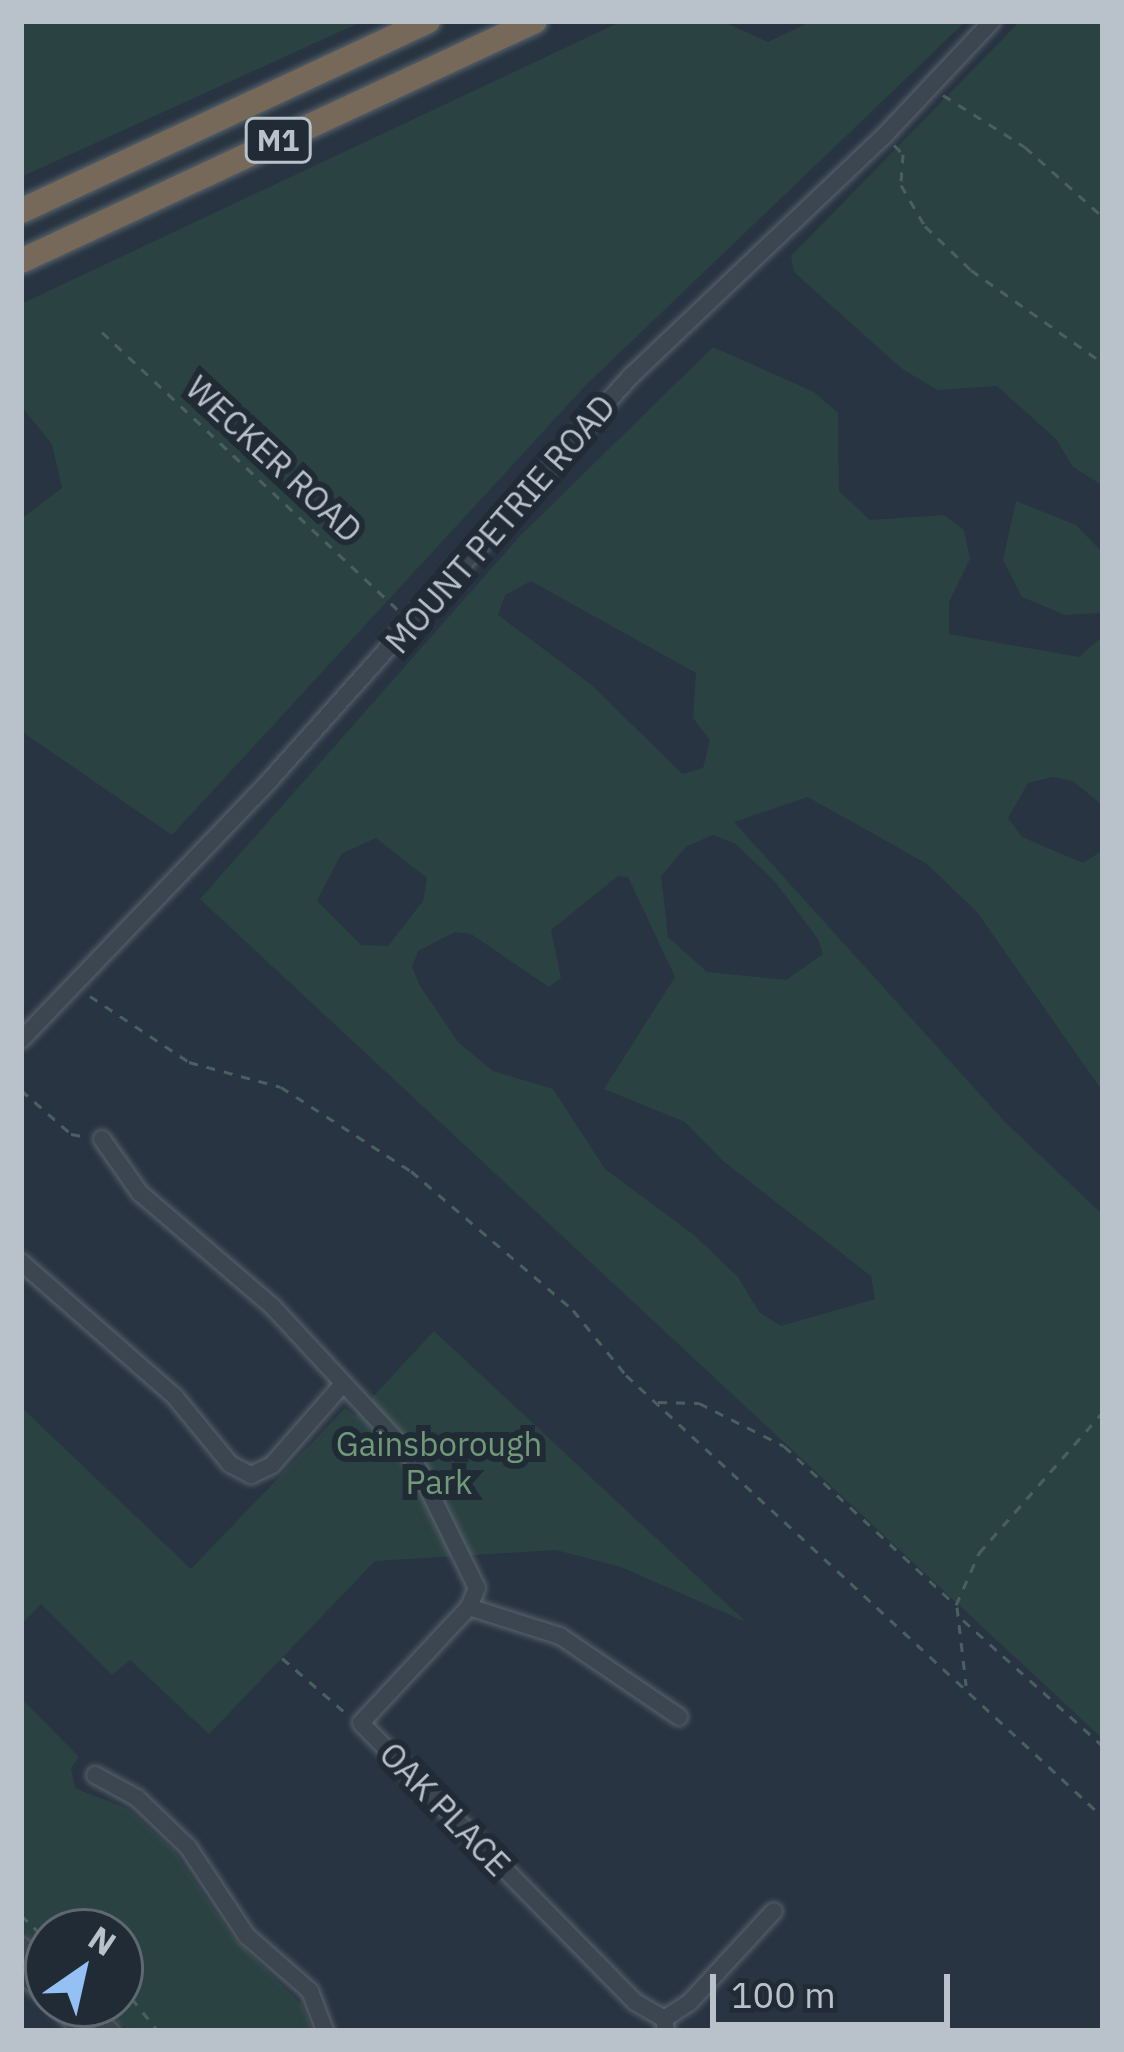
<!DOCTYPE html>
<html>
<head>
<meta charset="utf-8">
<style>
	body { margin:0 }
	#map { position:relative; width:1124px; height:2052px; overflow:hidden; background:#283441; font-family:"IBM Plex Sans",sans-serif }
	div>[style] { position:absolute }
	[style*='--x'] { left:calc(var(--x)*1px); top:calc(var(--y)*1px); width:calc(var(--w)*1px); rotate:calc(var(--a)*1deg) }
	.green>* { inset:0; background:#2b4243 }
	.path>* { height:3px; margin-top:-1.5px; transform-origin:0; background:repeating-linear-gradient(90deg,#4a5f60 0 9px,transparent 0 18px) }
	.roads { filter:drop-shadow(0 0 3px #5a646e) drop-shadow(0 0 3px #5a646e) }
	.minor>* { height:16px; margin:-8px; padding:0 8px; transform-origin:8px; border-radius:8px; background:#3c4650 }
	.highway>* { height:24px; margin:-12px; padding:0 12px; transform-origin:12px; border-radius:12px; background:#766959 }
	span { translate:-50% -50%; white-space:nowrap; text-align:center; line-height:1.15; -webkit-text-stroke:12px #212b36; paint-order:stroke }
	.shield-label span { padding:3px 9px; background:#212b36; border:3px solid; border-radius:9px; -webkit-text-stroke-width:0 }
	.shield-label { font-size:30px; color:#b9c1cb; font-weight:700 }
	.street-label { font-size:33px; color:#b9c1cb }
	.park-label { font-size:33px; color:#719a78 }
	.frame { position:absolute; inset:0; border:24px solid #b9c1cb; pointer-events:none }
	.north { position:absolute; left:24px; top:1908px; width:120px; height:120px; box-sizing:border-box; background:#212b36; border:3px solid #5e6772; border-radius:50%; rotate:34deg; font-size:33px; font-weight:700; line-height:48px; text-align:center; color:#b9c1cb }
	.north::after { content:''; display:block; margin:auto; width:42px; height:54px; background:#95c0f3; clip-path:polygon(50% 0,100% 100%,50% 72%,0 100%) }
	.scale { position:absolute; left:710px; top:1974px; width:240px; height:54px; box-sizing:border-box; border:6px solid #b9c1cb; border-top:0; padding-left:15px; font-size:36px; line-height:42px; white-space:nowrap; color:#b9c1cb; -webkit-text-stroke:9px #212b36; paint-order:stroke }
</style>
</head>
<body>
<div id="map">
	<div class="green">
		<div style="clip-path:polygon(21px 21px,363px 21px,21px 177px)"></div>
		<div style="clip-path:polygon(622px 21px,722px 21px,768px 42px,812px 21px,966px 21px,587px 384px,172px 835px,21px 731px,21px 519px,62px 488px,52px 444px,21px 406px,21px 304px)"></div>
		<div style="clip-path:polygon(1020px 21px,1103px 21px,1103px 486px,1072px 466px,1057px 440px,997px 386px,938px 390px,902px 369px,794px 272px,791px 256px)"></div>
		<div style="clip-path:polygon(evenodd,713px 347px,814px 392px,838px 413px,839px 491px,870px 520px,944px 515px,964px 530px,970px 559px,949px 602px,949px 634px,1079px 657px,1103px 636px,1103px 806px,1073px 781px,1053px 777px,1028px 783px,1008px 818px,1022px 837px,1083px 863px,1103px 850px,1103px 1092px,977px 912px,927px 864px,808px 797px,734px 822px,1005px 1122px,1103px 1215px,1103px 1739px,200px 899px,520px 536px,713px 347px,531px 581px,696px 673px,693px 718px,710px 740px,703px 768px,682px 774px,593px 686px,498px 615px,505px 595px,531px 581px,713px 347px,713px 835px,736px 844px,776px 883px,818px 939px,823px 954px,786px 980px,707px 972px,668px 937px,661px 876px,687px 846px,713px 835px,713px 347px,376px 838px,427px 878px,423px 901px,388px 946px,361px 945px,317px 901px,341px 854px,376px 838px,713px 347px,618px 876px,628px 877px,675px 977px,604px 1089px,685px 1122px,723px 1161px,871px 1276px,875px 1299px,781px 1326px,759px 1312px,738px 1277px,694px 1235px,605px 1169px,553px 1089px,493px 1071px,458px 1042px,420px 986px,412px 967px,418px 951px,455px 932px,471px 934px,549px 987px,561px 978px,551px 930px,618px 876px)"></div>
		<div style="clip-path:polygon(1016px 501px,1076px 525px,1103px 553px,1103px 613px,1065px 615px,1022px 597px,1003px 560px)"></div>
		<div style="clip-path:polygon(434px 1331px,746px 1622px,621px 1567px,556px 1550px,375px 1561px,209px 1734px,130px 1660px,112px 1675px,41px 1604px,21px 1625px,21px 1407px,191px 1569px,345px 1408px,355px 1416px)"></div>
		<div style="clip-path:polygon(21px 1698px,79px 1757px,71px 1768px,75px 1788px,128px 1809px,174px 1851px,230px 1934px,302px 2005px,312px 2031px,129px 2031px,98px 2004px,120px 2004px,120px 1932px,48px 1932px,48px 1955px,21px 1928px)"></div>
	</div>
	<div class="path">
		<div style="--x:943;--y:95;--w:97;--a:32.4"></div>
		<div style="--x:1025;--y:147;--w:105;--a:41.9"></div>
		<div style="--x:894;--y:145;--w:13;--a:45"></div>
		<div style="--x:903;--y:154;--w:31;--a:94"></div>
		<div style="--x:901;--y:185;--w:48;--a:59.7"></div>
		<div style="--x:925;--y:226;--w:64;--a:43.7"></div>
		<div style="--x:971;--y:270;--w:161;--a:35.2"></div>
		<div style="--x:102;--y:332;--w:406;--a:43.2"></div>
		<div style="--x:90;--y:996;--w:119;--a:33.7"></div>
		<div style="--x:189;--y:1062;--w:95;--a:15.2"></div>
		<div style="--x:281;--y:1087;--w:155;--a:32.9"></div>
		<div style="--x:411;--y:1171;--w:213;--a:40.6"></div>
		<div style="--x:573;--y:1310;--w:84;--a:50.8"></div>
		<div style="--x:626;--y:1375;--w:650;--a:42.82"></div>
		<div style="--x:21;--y:1090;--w:67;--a:41.3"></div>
		<div style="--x:71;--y:1134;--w:17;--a:10"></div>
		<div style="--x:658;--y:1402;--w:41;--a:1.4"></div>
		<div style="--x:699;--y:1403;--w:95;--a:26.8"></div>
		<div style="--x:784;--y:1446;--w:234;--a:42.8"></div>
		<div style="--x:956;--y:1605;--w:57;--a:-66.1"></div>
		<div style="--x:979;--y:1553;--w:188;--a:-48.7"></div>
		<div style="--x:957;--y:1607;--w:79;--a:83.4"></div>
		<div style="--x:963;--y:1620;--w:188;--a:42"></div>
		<div style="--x:282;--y:1658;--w:87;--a:40.8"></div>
		<div style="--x:21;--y:1915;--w:37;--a:44"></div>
		<div style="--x:120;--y:1984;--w:60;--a:51"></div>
	</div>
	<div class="roads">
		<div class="minor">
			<div style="--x:21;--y:1040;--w:361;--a:-46.2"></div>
			<div style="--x:271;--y:779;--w:540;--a:-48.23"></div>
			<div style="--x:631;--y:376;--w:350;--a:-43.5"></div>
			<div style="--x:885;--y:135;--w:156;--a:-46.8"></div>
			<div style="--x:102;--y:1139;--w:66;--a:54.9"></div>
			<div style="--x:140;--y:1193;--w:174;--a:40.6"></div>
			<div style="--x:272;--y:1306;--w:207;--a:47.2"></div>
			<div style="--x:413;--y:1458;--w:145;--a:63.8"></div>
			<div style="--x:477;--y:1588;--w:21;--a:113"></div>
			<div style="--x:469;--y:1607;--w:158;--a:133"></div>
			<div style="--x:361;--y:1723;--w:391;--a:45.5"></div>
			<div style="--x:635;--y:2002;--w:34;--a:30"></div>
			<div style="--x:664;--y:2019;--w:12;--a:81"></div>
			<div style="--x:21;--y:1262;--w:205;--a:41.2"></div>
			<div style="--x:175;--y:1397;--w:87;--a:50.6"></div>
			<div style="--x:230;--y:1464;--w:24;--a:28"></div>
			<div style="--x:251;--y:1475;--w:23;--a:-25"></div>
			<div style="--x:272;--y:1465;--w:108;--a:-48.8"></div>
			<div style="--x:469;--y:1607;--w:96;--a:17.7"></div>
			<div style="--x:560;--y:1636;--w:144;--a:34.2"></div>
			<div style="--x:95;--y:1775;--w:48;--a:28.7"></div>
			<div style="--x:137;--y:1798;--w:71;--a:43.9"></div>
			<div style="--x:188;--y:1847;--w:107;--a:56.5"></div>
			<div style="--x:247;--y:1936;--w:84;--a:41.1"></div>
			<div style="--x:310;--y:1991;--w:43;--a:69.4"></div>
			<div style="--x:21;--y:1945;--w:37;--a:44"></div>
			<div style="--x:21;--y:1973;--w:37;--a:43"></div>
			<div style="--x:54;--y:2004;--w:40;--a:43"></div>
			<div style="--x:82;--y:2004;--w:40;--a:43"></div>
			<div style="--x:664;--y:2019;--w:30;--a:-33"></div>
			<div style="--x:689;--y:2003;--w:125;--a:-47.3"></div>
		</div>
		<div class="highway">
			<div style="--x:21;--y:211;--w:449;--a:-25"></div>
			<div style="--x:21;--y:261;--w:567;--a:-25.03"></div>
		</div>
	</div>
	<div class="shield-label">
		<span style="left:278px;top:140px">M1</span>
	</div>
	<div class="street-label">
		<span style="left:274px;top:459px;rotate:43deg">WECKER ROAD</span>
		<span style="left:500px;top:524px;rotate:-49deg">MOUNT PETRIE ROAD</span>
		<span style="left:445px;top:1809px;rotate:46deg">OAK PLACE</span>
	</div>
	<div class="park-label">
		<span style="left:439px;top:1463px">Gainsborough<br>Park</span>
	</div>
	<div class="frame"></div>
	<div class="north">N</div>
	<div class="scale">100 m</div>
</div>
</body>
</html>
